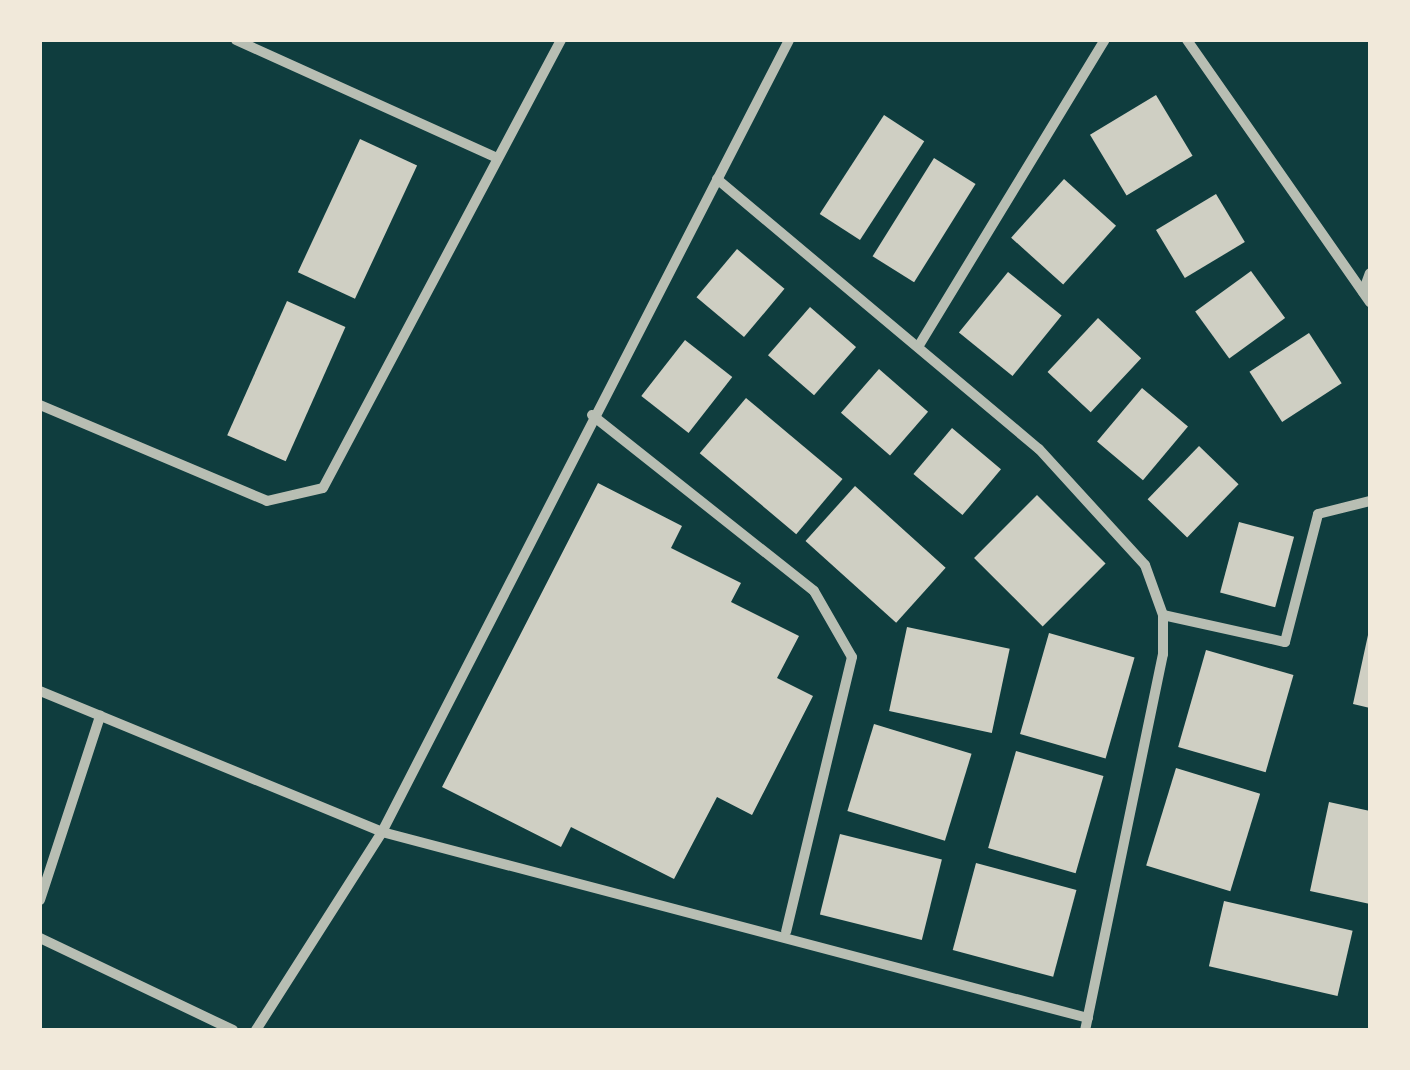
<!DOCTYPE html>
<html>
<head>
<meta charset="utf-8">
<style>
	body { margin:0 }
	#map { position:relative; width:1410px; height:1070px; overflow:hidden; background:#0f3d3e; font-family:"Source Sans 3",sans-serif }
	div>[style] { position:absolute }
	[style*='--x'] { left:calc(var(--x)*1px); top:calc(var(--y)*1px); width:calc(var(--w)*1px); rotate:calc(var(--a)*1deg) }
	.building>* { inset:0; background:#cfcfc3; transform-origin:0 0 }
	.minor>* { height:10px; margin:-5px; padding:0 5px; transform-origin:5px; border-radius:5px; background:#b8beb3 }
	span { translate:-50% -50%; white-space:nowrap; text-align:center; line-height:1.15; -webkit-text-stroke:9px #f1e9da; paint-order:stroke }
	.frame { position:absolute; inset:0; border:42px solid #f1e9da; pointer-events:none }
</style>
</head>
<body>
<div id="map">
	<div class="building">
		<div style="left:1156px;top:95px;width:71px;height:77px;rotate:59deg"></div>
		<div style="left:884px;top:115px;width:48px;height:118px;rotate:33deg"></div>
		<div style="left:360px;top:139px;width:63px;height:147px;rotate:25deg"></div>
		<div style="left:934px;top:158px;width:49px;height:116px;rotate:32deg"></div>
		<div style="left:1064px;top:179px;width:70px;height:79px;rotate:42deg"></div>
		<div style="left:1216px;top:194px;width:56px;height:70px;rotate:59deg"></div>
		<div style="left:737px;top:249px;width:62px;height:63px;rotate:40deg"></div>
		<div style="left:1251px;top:271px;width:58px;height:69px;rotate:54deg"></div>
		<div style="left:1008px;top:272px;width:69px;height:78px;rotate:39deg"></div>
		<div style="left:287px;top:301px;width:64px;height:147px;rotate:24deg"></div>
		<div style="left:810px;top:307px;width:61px;height:64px;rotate:41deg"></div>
		<div style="left:1098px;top:318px;width:59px;height:74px;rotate:43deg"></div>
		<div style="left:1309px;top:333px;width:60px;height:71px;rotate:57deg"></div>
		<div style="left:685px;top:340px;width:60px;height:71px;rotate:38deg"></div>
		<div style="left:879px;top:369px;width:65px;height:58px;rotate:41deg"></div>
		<div style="left:1142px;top:388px;width:60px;height:70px;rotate:40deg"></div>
		<div style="left:746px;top:398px;width:126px;height:72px;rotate:40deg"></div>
		<div style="left:952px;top:428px;width:64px;height:60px;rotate:40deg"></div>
		<div style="left:1199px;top:446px;width:55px;height:74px;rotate:44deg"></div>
		<div style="clip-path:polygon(598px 483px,682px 526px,671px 548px,741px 583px,731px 602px,799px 636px,777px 678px,813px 696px,752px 815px,717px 797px,674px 879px,571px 827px,561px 847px,442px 787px)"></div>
		<div style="left:855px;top:486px;width:122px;height:74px;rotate:42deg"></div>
		<div style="left:1037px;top:495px;width:97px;height:89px;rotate:45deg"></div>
		<div style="left:1239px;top:522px;width:57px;height:73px;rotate:15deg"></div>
		<div style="left:907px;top:627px;width:105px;height:86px;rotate:12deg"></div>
		<div style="left:1049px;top:633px;width:89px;height:105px;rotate:16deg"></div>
		<div style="clip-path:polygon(1368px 635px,1370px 635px,1370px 708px,1353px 704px)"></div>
		<div style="left:1206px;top:650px;width:91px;height:101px;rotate:16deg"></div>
		<div style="left:874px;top:724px;width:102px;height:91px;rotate:17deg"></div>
		<div style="left:1016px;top:751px;width:91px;height:101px;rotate:16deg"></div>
		<div style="left:1176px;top:768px;width:88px;height:102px;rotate:17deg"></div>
		<div style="clip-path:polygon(1329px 802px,1370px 811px,1370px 904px,1310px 891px)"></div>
		<div style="left:840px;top:834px;width:105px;height:83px;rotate:14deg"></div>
		<div style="left:976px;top:863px;width:104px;height:90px;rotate:15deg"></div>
		<div style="left:1224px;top:901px;width:132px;height:67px;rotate:13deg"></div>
	</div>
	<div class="minor">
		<div style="--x:236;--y:40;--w:286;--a:24.3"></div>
		<div style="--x:1187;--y:40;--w:320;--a:55.1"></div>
		<div style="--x:717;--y:179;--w:420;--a:40"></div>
		<div style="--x:1039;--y:449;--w:157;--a:47.6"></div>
		<div style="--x:1145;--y:565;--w:53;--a:70.2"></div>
		<div style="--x:1163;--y:615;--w:39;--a:90"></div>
		<div style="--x:1163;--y:654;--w:384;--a:101.7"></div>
		<div style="--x:1363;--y:292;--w:20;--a:-70"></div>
		<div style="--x:918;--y:347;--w:359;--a:-58.7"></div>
		<div style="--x:40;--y:405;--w:246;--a:22.9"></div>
		<div style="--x:267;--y:501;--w:57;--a:-13.1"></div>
		<div style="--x:323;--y:488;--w:507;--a:-62.02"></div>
		<div style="--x:592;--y:415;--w:283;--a:38.4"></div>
		<div style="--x:814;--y:591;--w:76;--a:60.1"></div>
		<div style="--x:852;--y:657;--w:282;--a:103.5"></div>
		<div style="--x:1163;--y:615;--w:125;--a:12.5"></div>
		<div style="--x:1285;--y:642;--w:132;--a:-75.5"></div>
		<div style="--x:1318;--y:514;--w:54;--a:-14"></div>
		<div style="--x:40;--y:691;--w:370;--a:22.4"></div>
		<div style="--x:382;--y:832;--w:730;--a:14.76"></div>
		<div style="--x:40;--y:900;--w:194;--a:-71.9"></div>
		<div style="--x:40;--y:938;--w:214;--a:25.5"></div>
		<div style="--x:256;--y:1030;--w:235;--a:-57.5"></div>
		<div style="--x:382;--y:832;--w:890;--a:-62.8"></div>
	</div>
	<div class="frame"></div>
</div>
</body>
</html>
